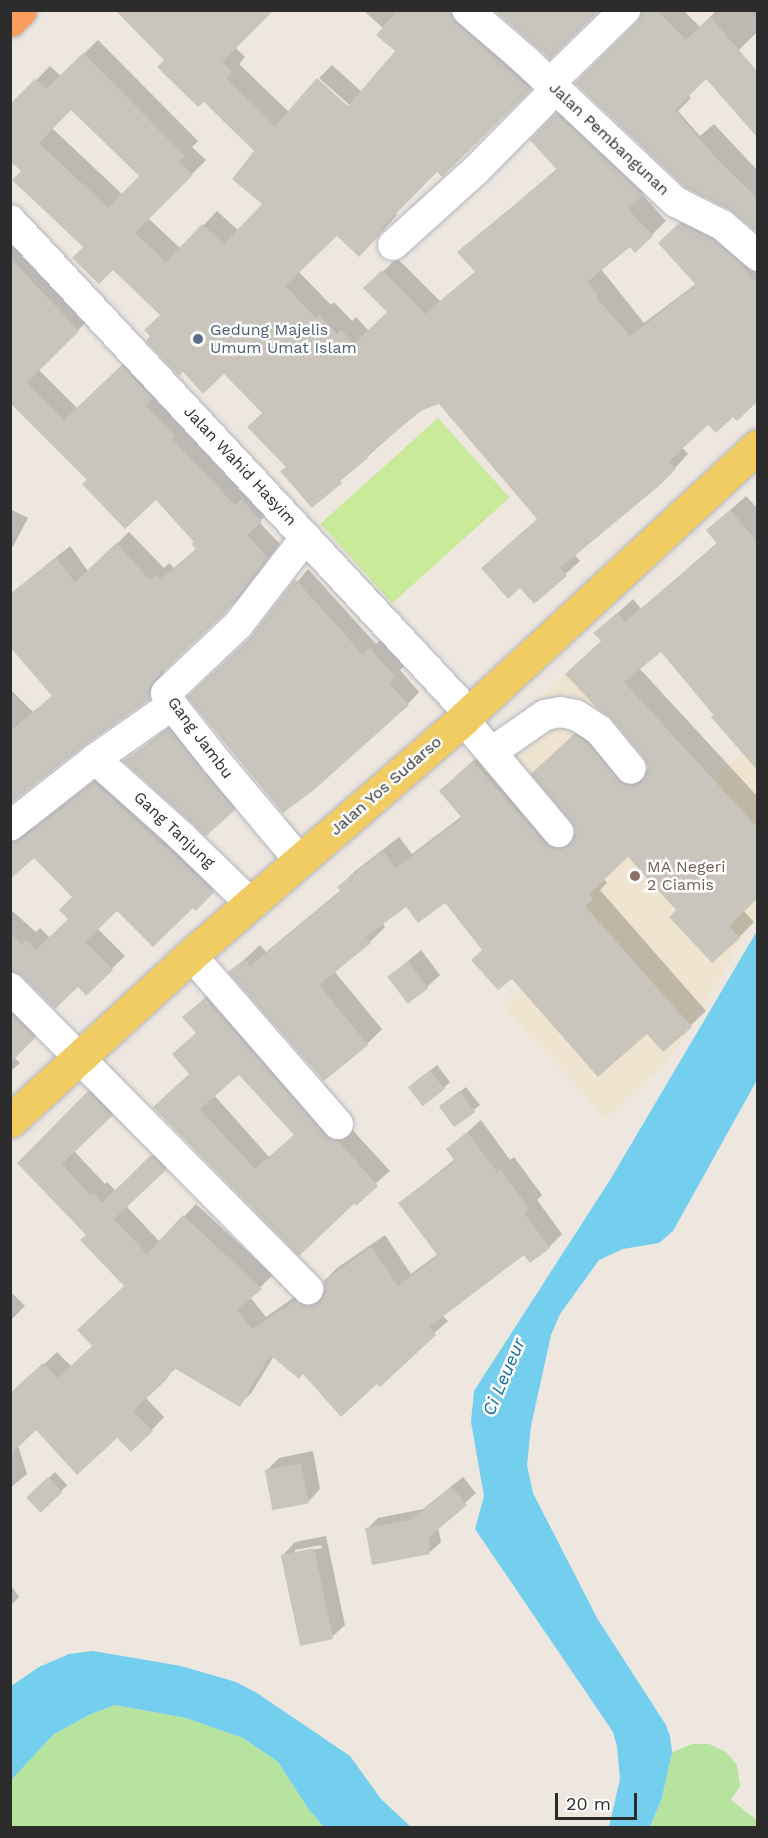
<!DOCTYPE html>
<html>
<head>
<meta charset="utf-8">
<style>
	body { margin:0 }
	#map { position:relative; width:768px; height:1838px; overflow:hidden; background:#eee7df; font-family:"Work Sans",sans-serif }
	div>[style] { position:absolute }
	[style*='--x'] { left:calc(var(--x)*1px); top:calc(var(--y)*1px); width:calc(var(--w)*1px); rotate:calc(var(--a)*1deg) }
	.education>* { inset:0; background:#efe4cf }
	.green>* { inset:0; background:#b6e39d }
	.pitch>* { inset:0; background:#c9ea99; transform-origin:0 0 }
	.water>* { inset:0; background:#74cfee }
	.shadow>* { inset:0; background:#0003; transform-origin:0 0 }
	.building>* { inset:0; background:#c9c5bd; transform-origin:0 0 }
	.roads { filter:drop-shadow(0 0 2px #b2b6c0) drop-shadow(0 0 2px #b2b6c0) }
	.minor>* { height:30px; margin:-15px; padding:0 15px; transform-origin:15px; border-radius:15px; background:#fff }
	.major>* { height:33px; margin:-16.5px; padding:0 16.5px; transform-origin:16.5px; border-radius:16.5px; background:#f0cc62 }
	.highway>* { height:33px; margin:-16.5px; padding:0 16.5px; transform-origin:16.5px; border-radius:16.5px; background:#fc9e5b }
	.dots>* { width:16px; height:16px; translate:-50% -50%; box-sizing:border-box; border:3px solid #fff; border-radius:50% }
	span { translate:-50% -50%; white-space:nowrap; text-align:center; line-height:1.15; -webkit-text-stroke:5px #fff; paint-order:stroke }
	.street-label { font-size:16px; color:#2c2c2c }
	.service-label { font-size:16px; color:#4e5e75 }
	.left { translate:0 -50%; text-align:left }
	.education-label { font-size:16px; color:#785e54 }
	.water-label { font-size:18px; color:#0f6f9e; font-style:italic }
	.frame { position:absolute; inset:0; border:12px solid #2c2c2c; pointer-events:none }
	.scale { position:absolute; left:555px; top:1793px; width:82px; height:27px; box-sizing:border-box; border:3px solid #2c2c2c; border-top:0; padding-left:8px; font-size:18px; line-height:21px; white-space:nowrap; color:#2c2c2c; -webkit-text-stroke:4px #fff; paint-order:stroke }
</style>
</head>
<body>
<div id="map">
	<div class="education">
		<div style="clip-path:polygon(593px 649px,713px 779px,757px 741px,757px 917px,745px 933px,692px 1027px,666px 1063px,606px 1119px,502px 1005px,569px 945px,559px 929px,439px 791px)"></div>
	</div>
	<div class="green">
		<div style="clip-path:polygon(115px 1705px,186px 1718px,243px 1738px,278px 1762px,309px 1810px,324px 1827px,11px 1827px,10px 1780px,54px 1734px,91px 1714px)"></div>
		<div style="clip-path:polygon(693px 1744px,709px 1744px,726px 1752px,737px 1765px,740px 1786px,731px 1800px,757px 1820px,757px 1827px,650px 1828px,662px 1798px,672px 1752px)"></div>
	</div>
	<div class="pitch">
		<div style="left:438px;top:418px;width:107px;height:158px;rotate:48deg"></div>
	</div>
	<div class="water">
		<div style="clip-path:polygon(757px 931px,757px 1080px,673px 1231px,659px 1243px,623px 1249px,599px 1260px,560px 1314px,551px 1335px,531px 1426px,527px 1465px,533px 1493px,597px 1618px,666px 1725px,670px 1736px,672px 1752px,662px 1798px,650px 1827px,609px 1827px,620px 1779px,617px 1747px,613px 1732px,475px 1529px,484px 1496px,471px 1422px,474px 1391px,610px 1180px)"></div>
		<div style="clip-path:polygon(93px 1651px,181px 1666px,236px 1682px,257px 1693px,350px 1756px,381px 1799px,411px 1827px,324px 1827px,309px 1810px,278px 1762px,243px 1738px,186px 1718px,115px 1705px,91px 1714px,54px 1734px,11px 1780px,11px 1686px,39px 1667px,69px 1654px)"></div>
	</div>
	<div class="shadow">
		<div style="clip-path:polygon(evenodd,363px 10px,471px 10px,544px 75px,442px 174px,437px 170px,395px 213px,397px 215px,373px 241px,337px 233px,298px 271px,331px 305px,334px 302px,352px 321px,356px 317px,369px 331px,389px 312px,366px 288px,397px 258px,440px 301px,476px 271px,459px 252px,558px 168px,532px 140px,571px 100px,656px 180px,642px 194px,666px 221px,635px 251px,630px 245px,601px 269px,644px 323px,697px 283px,674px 229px,695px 210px,758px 250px,758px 399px,733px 415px,708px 423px,682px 447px,688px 454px,674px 469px,574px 554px,580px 561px,534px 602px,539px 518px,439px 402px,421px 409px,312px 506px,287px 466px,264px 413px,224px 372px,113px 268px,85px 247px,23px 171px,10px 107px,50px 66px,61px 76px,98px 40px,198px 141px,192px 147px,206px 160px,148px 218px,181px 249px,217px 211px,239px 231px,264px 204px,256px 151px,204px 100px,159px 67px,235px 47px,245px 57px,239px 64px,289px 112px,352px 112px,354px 109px,319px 78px,332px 65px,362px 92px,397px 51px,384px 29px,363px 10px,71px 108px,141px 176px,123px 195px,52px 128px,71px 108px)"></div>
		<div style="clip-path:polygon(643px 10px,683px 10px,700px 27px,717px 10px,758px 10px,758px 31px,709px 80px,706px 77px,688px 95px,691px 98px,678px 111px,700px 136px,714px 124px,758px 171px,758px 231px,731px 208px,687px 186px,639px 22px)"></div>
		<div style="clip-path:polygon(19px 241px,91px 317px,39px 370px,77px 408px,135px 353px,273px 508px,259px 522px,280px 544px,238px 599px,166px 667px,162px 675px,162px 685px,149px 698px,84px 744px,19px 795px,10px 786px,10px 689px,33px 712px,53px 695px,10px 594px,70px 546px,88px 571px,129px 532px,164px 568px,169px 563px,174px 568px,197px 548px,196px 542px,156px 498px,89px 480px,10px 401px,10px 250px)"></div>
		<div style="clip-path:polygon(746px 496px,758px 509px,758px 769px,660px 650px,639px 668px,758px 797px,758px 896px,743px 910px,754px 922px,739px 937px,678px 910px,628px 855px,603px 878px,607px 883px,600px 890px,706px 1011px,690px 1026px,647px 1032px,512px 976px,484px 949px,446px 901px,406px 905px,382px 923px,385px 927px,370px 942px,334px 971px,382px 1029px,367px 1044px,231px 972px,260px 945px,266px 952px,341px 890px,339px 887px,354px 872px,399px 837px,412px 854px,462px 816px,456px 776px,489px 747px,568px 834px,576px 834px,576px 828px,549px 759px,590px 720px,640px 770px,648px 771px,650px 767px,602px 641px,596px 633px,633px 599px,641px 609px,718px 542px,708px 530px)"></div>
		<div style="clip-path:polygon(10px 509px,28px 518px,10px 552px)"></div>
		<div style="clip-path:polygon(308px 569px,376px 644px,383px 638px,406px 665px,400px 670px,419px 692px,408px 704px,253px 636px)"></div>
		<div style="clip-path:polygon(180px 719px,245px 798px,234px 809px,125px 761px)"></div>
		<div style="clip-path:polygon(109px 769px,226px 878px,196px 909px,193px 906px,117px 909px,97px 928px,125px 956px,86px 994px,78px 985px,10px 971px,10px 909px,36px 932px,40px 928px,50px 938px,70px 919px,74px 897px,34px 856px,10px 877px,10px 821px,26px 830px,36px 826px)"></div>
		<div style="clip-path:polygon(421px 950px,440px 975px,427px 987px,389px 977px)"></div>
		<div style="clip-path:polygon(evenodd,220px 985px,390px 1171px,328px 1224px,155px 1107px,191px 1073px,198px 1032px,198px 1004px,220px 985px,239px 1072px,295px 1134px,269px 1157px,214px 1095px,239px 1072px)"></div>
		<div style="clip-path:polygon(10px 986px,48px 1024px,14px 1057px,20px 1063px,10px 1072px)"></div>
		<div style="clip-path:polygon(437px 1065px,450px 1082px,444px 1088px,416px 1081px)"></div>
		<div style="clip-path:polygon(102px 1079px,124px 1102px,74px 1151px,105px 1184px,107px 1182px,116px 1191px,165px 1143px,178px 1156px,126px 1206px,160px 1242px,196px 1204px,273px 1275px,250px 1297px,266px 1317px,296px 1296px,326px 1291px,324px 1281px,337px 1268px,385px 1235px,411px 1274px,438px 1254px,400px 1203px,455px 1159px,448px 1149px,481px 1120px,510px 1160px,514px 1157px,542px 1195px,537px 1200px,562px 1234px,549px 1247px,524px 1253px,442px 1315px,448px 1321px,377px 1382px,304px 1372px,274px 1356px,252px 1392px,239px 1405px,176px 1368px,145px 1397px,164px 1417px,152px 1430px,117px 1436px,36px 1428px,18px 1446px,27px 1474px,10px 1488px,10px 1397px,57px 1352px,72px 1367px,94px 1346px,125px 1286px,87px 1235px,19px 1163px)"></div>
		<div style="clip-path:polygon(466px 1087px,480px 1105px,454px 1126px,446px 1102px)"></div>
		<div style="clip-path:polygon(10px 1291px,25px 1306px,10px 1321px)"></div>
		<div style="clip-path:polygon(313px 1451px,320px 1489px,308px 1502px,267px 1470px,279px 1458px)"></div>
		<div style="left:55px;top:1472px;width:18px;height:37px;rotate:47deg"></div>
		<div style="clip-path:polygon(463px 1477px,476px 1493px,438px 1527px,441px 1542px,430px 1552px,367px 1529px,378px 1518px,423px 1509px)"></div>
		<div style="clip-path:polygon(evenodd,326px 1536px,345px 1625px,332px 1637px,283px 1555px,295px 1542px,326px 1536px,321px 1545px,322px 1548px,295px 1553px,295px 1550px,321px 1545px)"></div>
		<div style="clip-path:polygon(10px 1584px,19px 1597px,10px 1606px)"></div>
	</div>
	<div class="building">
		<div style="clip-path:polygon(evenodd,115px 10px,274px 10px,222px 62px,233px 72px,226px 78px,275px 126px,317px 78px,348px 106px,395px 51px,376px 35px,398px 10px,450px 10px,456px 23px,531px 90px,442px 177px,437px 172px,382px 228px,384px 230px,359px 257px,337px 236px,285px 286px,316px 318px,319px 315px,337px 334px,341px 330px,354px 344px,387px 312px,363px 288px,382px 270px,425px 314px,475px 272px,457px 252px,557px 170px,530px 140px,556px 113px,643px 195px,628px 209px,653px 236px,635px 253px,630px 247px,587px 282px,598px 295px,596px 297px,630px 336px,696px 285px,658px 243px,679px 223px,712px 239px,739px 262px,758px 285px,758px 401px,737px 421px,733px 417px,716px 433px,708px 425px,669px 461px,676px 469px,660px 485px,560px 568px,567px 576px,534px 604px,520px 588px,508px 599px,481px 568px,537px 519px,439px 404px,422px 410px,366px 456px,368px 458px,340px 481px,342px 483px,312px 508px,280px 471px,286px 467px,247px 427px,262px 413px,224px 374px,203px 394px,183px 372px,179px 376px,146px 341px,150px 336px,144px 330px,160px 315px,113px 270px,99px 284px,72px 258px,83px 247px,12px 180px,21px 171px,10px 161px,10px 104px,35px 79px,46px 89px,83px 53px,185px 156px,179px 162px,193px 175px,135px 233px,166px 262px,202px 224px,224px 244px,262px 204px,232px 179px,254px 151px,204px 102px,198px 107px,157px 67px,164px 60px,115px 10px,71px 110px,139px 176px,108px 208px,39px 143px,71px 110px)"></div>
		<div style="clip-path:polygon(494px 10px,600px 10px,550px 59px)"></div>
		<div style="clip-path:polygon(642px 10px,657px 10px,686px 40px,710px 17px,758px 72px,758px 138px,706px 79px,675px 110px,716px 158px,758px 199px,758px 233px,730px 210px,686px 188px,575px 83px,637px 22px)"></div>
		<div style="clip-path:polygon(10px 258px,79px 331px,27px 383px,64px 420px,122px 365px,153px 399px,146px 406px,175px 436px,172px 439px,235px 505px,242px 499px,262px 522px,247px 535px,268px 558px,225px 613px,154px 680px,149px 689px,150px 699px,85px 745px,11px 803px,10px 731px,52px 696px,10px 647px,10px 594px,56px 558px,75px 582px,116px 543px,150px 580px,156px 575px,160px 580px,196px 549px,191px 544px,194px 542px,156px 500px,125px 529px,82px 484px,87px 480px,10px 403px)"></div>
		<div style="clip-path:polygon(730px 510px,758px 542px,758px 771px,711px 717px,714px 715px,661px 652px,624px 682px,758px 828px,758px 898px,729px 926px,740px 938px,712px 963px,669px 917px,676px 910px,628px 857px,589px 894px,593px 899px,585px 906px,692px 1027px,663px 1052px,647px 1034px,598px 1077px,512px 979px,498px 990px,471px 960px,482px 950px,445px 903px,418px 923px,406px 907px,366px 937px,371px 943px,319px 985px,368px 1045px,324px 1081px,228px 972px,245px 959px,250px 966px,341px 891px,337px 887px,383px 851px,396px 868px,462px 818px,439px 791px,473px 761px,545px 843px,553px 848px,562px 849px,569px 845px,574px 837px,575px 828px,531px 774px,574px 734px,587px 743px,624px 785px,633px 786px,642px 782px,648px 767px,644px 758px,612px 719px,596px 707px,565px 674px,601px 641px,593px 633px,617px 613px,625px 622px,717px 544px,706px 530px)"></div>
		<div style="clip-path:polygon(295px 579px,363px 655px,370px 648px,395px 677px,389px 683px,409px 705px,315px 789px,283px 813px,187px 697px,250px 638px)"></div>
		<div style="clip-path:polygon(169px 729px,235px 810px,206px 836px,123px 761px)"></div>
		<div style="clip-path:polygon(94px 782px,214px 892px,196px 911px,193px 908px,153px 947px,117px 911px,85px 942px,113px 970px,86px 996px,78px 987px,55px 1009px,22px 976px,10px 971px,10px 933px,22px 944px,26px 940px,36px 950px,68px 919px,59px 910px,72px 897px,34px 858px,10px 879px,10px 843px,21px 840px)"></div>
		<div style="left:408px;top:961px;width:34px;height:26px;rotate:53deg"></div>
		<div style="clip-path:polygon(evenodd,205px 998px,325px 1135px,338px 1141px,378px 1186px,356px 1206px,354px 1204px,299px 1256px,153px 1107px,189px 1074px,172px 1054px,196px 1033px,182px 1017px,205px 998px,239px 1075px,294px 1135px,255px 1169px,200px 1109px,239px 1075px)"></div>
		<div style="clip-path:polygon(10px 1013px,35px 1038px,10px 1063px)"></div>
		<div style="left:430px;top:1070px;width:24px;height:28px;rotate:52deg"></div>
		<div style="clip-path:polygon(88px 1091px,112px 1116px,62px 1164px,91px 1196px,94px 1194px,102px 1203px,151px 1155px,166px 1170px,114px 1219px,147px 1254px,183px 1215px,262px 1289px,237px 1310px,252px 1329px,283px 1308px,284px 1310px,295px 1300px,304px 1306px,320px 1302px,325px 1293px,323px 1281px,371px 1247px,398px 1286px,438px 1256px,398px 1203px,455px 1161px,446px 1149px,467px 1132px,497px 1172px,500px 1169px,530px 1209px,524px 1213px,550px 1248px,530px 1263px,524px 1255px,429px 1327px,436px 1335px,380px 1387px,377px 1384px,341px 1417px,303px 1374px,299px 1379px,270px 1355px,240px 1407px,174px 1368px,166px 1380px,133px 1411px,153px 1431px,131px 1452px,117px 1438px,77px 1475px,36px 1430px,10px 1455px,10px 1393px,43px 1363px,58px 1378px,92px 1346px,77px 1330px,124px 1286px,80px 1240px,86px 1235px,17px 1163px)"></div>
		<div style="left:460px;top:1091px;width:26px;height:26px;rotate:54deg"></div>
		<div style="left:301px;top:1463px;width:41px;height:37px;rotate:79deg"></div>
		<div style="left:48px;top:1477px;width:21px;height:30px;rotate:47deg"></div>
		<div style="clip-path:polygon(451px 1487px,467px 1505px,428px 1538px,430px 1554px,372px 1565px,365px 1528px,411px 1520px)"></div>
		<div style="left:314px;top:1548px;width:93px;height:34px;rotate:78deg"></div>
	</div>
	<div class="roads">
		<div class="minor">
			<div style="--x:467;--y:10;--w:75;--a:40.7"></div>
			<div style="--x:524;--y:59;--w:209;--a:43.3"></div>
			<div style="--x:676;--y:202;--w:51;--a:26.6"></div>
			<div style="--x:722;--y:225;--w:48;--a:40.7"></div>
			<div style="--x:550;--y:83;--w:105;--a:-44.2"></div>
			<div style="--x:10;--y:220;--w:674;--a:47.05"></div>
			<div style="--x:393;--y:245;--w:110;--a:-42.1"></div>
			<div style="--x:475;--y:171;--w:115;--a:-45.4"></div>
			<div style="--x:463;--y:719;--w:148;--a:49.9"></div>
			<div style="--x:493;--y:751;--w:63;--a:-34.7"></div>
			<div style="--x:545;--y:715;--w:15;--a:-11"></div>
			<div style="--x:560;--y:712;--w:16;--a:11"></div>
			<div style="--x:576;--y:715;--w:27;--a:33"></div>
			<div style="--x:599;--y:730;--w:50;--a:50.6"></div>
			<div style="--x:95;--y:759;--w:115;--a:41.8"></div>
			<div style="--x:181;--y:836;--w:98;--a:44.2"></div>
			<div style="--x:10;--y:826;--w:108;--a:-38.2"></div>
			<div style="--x:95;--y:759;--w:94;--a:-35"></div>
			<div style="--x:300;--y:861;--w:131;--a:-130"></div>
			<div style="--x:216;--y:761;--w:71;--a:-128.2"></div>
			<div style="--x:172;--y:705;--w:13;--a:-117"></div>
			<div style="--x:166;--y:693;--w:99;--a:-43.4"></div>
			<div style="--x:238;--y:625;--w:111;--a:-52.3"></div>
			<div style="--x:191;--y:955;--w:224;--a:49"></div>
			<div style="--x:10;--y:988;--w:424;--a:45.3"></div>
		</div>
		<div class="major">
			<div style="--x:10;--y:1121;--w:246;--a:-42.5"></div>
			<div style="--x:191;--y:955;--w:360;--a:-40.9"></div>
			<div style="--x:463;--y:719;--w:402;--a:-42.8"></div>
		</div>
		<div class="highway">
			<div style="--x:10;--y:20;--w:14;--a:-45"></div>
		</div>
	</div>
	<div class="dots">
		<div style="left:198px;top:339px;background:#5c6f8a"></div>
		<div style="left:635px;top:876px;background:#8d6e63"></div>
	</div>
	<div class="street-label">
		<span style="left:609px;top:139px;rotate:43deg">Jalan Pembangunan</span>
		<span style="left:240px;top:466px;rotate:47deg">Jalan Wahid Hasyim</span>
		<span style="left:200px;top:738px;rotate:53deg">Gang Jambu</span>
		<span style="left:386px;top:786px;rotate:-41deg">Jalan Yos Sudarso</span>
		<span style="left:174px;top:830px;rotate:43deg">Gang Tanjung</span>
	</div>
	<div class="service-label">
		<span class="left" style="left:210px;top:339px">Gedung Majelis<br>Umum Umat Islam</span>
	</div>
	<div class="education-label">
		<span class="left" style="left:647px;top:876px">MA Negeri<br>2 Ciamis</span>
	</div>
	<div class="water-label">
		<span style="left:504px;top:1377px;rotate:-67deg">Ci Leueur</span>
	</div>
	<div class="frame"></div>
	<div class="scale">20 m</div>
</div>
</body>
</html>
